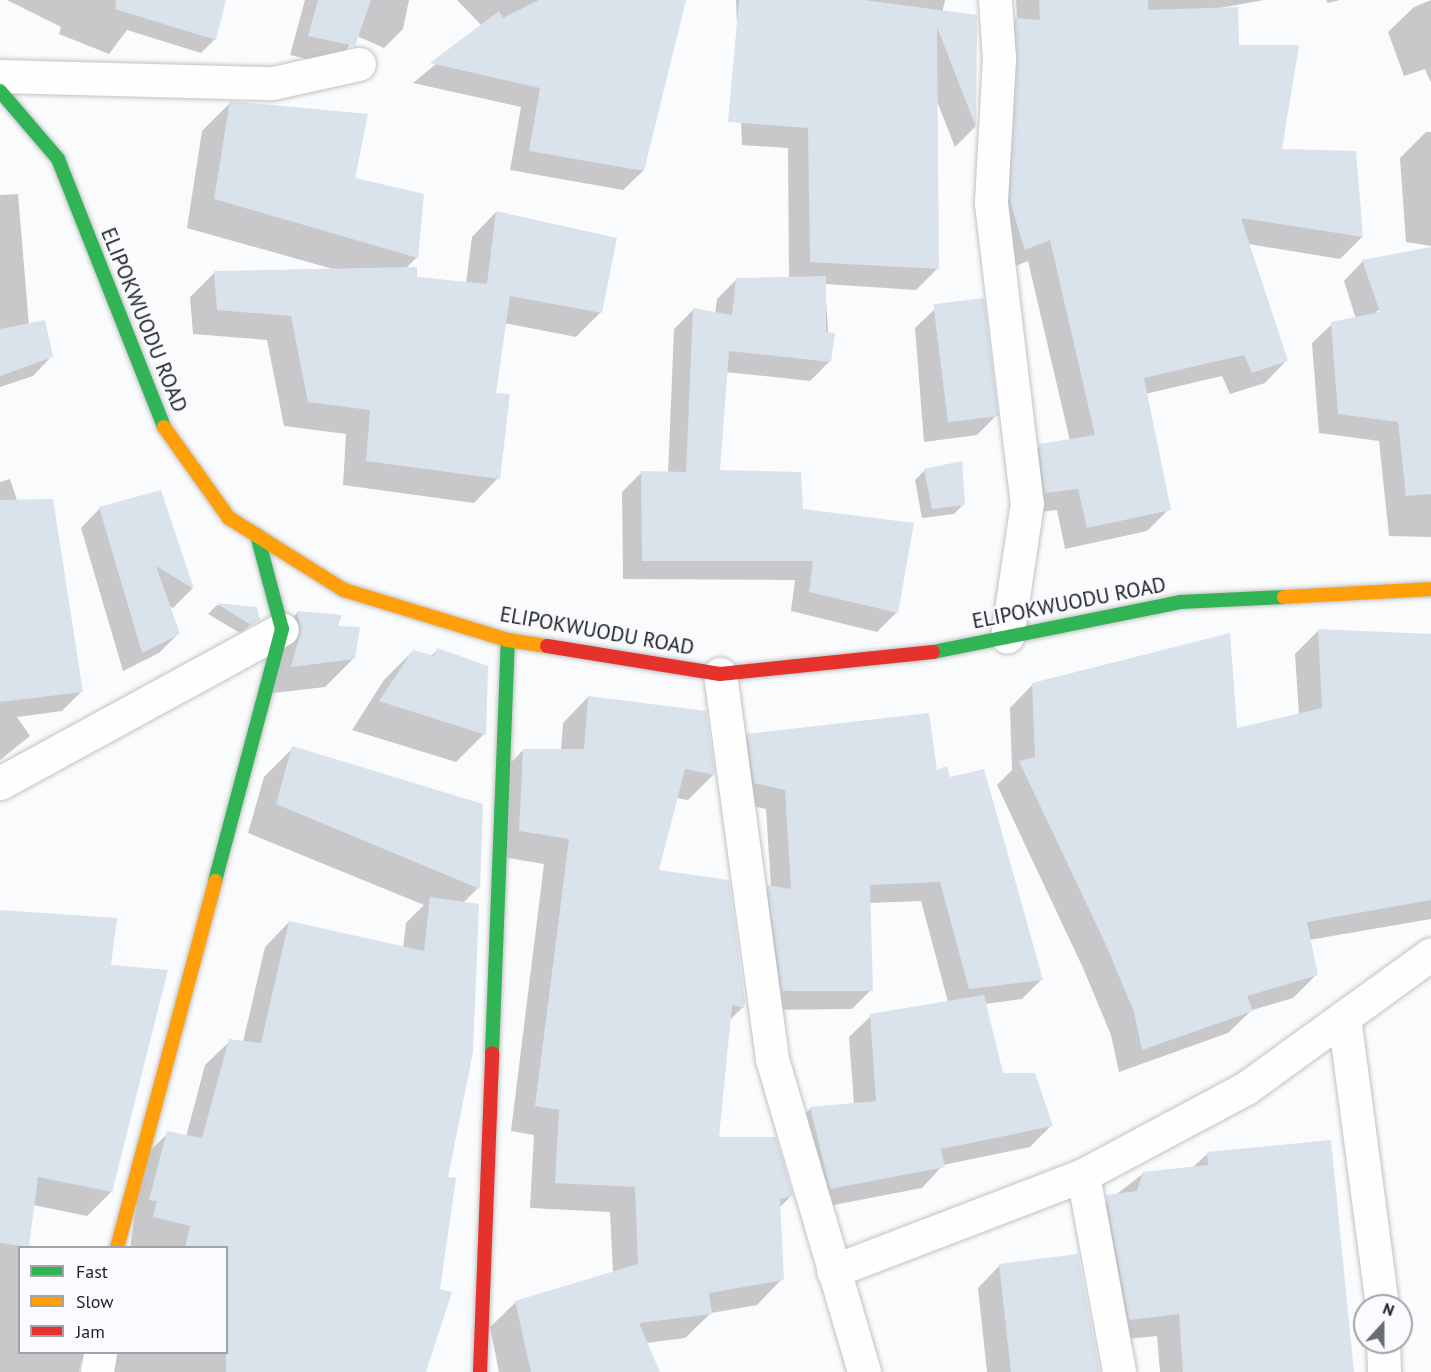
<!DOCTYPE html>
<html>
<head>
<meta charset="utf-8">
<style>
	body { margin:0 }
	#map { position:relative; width:1431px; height:1372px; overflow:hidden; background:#fafbfd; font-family:"PT Sans",sans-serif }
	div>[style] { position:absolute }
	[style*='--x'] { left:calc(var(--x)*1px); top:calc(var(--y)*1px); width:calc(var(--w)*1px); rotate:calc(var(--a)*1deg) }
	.shadow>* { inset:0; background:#0003 }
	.building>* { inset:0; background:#dae2ec; transform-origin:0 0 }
	.roads { filter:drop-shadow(0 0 2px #c0c2c4) drop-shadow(0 0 2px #c0c2c4) }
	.street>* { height:33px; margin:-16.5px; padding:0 16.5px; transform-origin:16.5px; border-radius:16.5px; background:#fefeff }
	.fast>* { height:14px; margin:-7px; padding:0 7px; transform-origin:7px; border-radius:7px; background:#30b455 }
	.slow>* { height:14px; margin:-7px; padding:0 7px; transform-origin:7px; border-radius:7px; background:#ff9f0a }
	.jam>* { height:14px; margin:-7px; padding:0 7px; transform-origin:7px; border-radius:7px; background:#e5322d }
	span { translate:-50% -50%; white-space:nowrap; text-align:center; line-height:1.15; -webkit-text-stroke:4.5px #f9fbfe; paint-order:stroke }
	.street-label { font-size:21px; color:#1d2022 }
	.legend { position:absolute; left:18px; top:1246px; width:210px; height:108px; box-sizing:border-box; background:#f9fbfe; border:2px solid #a1a3a6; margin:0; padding:8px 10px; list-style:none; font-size:18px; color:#1d2022 }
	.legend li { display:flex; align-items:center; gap:12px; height:30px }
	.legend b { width:30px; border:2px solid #a1a3a6 }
	.north { position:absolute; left:1353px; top:1294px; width:60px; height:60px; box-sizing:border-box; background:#f9fbfe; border:2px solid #a1a3a6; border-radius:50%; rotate:21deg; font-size:16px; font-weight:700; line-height:24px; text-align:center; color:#1d2022 }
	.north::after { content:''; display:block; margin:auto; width:21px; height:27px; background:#6a6d6f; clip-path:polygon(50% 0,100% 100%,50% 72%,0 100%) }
</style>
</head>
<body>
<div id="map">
	<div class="shadow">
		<div style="clip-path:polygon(7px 0,224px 0,215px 39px,201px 53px,127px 30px,109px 54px,59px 34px,61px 27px)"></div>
		<div style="clip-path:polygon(305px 0,409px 0,403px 29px,384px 48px,357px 36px,334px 65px,290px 55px)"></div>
		<div style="clip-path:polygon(457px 0,684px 0,643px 171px,623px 190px,510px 170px,521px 107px,413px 83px,482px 26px)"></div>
		<div style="clip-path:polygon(736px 0,945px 0,942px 14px,976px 17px,975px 127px,955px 147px,936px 99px,937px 269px,916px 290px,825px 284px,830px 361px,810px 381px,726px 372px,718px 471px,801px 511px,897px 612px,877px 632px,791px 611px,795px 580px,623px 579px,622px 492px,641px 473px,668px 473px,674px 329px,693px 310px,715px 314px,717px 299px,736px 280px,789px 278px,788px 148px,742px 145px)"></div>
		<div style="clip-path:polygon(1016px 0,1264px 0,1059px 37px,1281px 150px,1354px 152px,1362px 237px,1340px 259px,1248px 244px,1286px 361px,1265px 383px,1230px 394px,1222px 376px,1145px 394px,1169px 509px,1147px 531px,1065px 549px,1057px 510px,1023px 514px,1018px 467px,1040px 446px,1070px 441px,1028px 261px,1003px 271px,994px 42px,1017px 20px)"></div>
		<div style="clip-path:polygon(1326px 0,1340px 0,1328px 3px)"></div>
		<div style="clip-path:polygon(1431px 0,1431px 83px,1425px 69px,1404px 76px,1388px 32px,1414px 7px)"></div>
		<div style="clip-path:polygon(231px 102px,353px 180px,417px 257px,405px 269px,415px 278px,466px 283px,472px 237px,496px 212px,601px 312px,576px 337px,504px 323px,494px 394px,498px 478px,474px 503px,343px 485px,346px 434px,284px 426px,267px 340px,193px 334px,190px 297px,215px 272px,333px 269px,187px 228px,202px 131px)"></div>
		<div style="clip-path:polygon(1426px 132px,1431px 132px,1431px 246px,1406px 242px,1400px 158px)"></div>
		<div style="clip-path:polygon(18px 194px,29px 325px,51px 357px,33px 376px,0 387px,0 195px)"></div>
		<div style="clip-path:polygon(1431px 249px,1431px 290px,1420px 300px,1377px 311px,1387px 361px,1431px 361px,1431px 537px,1389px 536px,1379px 441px,1319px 433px,1312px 343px,1332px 324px,1356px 319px,1344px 281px,1363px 261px)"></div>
		<div style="clip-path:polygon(935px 309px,996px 416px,977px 435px,924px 442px,915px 328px)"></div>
		<div style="clip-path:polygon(925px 470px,964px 504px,954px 514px,922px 518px,915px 480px)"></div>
		<div style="clip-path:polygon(10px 479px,81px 692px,62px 711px,17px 717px,30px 736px,0 760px,0 482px)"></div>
		<div style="clip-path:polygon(160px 492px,192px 589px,173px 608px,168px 605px,178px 634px,159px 653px,123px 671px,81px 528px,100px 508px)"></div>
		<div style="clip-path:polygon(217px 605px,256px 609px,258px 619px,240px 633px,208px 614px)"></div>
		<div style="clip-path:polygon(297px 613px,340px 617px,336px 627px,354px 658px,325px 687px,264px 694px,269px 641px)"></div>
		<div style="clip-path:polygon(1318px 631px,1431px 636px,1431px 919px,1309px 940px,1316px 975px,1293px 998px,1252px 1010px,1228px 1033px,1119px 1072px,1111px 1035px,1083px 968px,997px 785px,1012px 770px,1010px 708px,1033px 684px,1236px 729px,1299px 715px,1295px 654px)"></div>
		<div style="clip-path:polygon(437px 650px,484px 734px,456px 762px,352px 730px,384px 680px,413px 651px,431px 656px)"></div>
		<div style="clip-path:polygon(588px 697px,705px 713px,713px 775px,688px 800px,676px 798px,657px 871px,743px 1007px,729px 1021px,718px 1138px,791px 1196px,779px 1208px,782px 1279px,757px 1305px,711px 1313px,685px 1338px,646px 1343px,658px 1372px,499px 1372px,490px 1327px,516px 1302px,613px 1273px,610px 1212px,530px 1208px,534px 1135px,511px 1131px,544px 864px,495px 856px,498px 776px,523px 750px,561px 750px,563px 723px)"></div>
		<div style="clip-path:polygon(748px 735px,949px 779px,1041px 980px,1022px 999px,985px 1004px,1002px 1075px,1051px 1126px,1030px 1147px,943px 1165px,922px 1188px,808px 1210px,789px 1130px,811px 1108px,854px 1104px,849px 1037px,871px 1016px,948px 1002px,921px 901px,869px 903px,871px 990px,852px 1009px,763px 1010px,749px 906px,771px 887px,766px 809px,735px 802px,728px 755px)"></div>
		<div style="clip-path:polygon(293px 748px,478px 888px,463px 903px,447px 1178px,424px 1372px,94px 1372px,81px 1360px,79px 1372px,0 1372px,0 911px,115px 919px,109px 966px,111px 1192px,87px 1216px,33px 1205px,28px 1248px,20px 1248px,20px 1352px,226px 1352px,226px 1248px,130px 1248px,143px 1158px,168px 1133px,186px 1137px,205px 1065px,230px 1041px,243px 1042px,265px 947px,289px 922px,403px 948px,406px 923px,424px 905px,248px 833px,264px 777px)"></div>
		<div style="clip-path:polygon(1208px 1153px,1353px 1372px,1160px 1372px,1157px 1336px,1107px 1341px,1084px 1219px,1144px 1173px,1192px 1168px)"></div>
		<div style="clip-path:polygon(1000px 1265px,1098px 1372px,987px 1372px,978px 1288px)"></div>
	</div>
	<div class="building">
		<div style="clip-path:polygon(116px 0,226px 0,216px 40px,115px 9px)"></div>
		<div style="clip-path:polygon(318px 0,371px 0,355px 46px,308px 36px)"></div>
		<div style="clip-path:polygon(539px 0,686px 0,644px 171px,529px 151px,540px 88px,430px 63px,499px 11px,503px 18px)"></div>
		<div style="clip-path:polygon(739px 0,864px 0,977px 15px,976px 127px,937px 27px,939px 269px,810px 262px,808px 128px,728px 122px)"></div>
		<div style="clip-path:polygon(1039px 0,1148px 0,1148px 10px,1238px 7px,1239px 45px,1299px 45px,1282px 149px,1356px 151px,1363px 237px,1241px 218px,1288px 361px,1252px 373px,1244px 355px,1144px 378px,1171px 510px,1087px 528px,1078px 489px,1045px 493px,1039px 444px,1095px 435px,1050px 240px,1025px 250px,1010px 202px,1015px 18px,1040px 20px)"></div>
		<div style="clip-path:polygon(230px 101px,368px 114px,355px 178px,424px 194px,418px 258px,214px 199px)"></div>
		<div style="clip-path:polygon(496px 211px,617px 238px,602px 313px,510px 296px,496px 393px,510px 394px,500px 479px,366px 461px,370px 410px,308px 402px,291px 316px,217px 310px,214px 271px,417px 267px,417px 277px,487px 284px)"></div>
		<div style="clip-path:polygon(1431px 247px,1431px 494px,1406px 496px,1398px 422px,1338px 414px,1331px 322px,1380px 312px,1362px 260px)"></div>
		<div style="clip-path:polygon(826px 276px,826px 332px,835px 333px,831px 362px,729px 351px,720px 470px,801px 472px,803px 509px,914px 523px,898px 613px,809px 592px,813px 561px,642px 561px,641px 471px,686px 472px,693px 308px,732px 315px,736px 278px)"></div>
		<div style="left:984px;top:298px;width:119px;height:51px;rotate:83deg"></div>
		<div style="clip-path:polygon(45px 320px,53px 357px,0 376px,0 329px)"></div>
		<div style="clip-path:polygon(962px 461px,965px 505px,932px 509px,924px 469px)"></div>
		<div style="clip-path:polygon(161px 490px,194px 589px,156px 566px,180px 634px,142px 653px,99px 507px)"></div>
		<div style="clip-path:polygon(53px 499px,83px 692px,0 702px,0 500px)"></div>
		<div style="clip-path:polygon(216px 603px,257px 607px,260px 620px,251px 625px)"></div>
		<div style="clip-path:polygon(297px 611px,342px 615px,338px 626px,360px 627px,355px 659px,291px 667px,301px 630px)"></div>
		<div style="clip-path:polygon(1318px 629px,1431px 634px,1431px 900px,1307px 922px,1318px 975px,1247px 996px,1253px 1011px,1142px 1050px,1134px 1012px,1106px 945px,1019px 761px,1035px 757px,1032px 683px,1230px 633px,1237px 728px,1322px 708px)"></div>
		<div style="clip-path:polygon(437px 648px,488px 666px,486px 735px,379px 701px,413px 650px,434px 656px)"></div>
		<div style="clip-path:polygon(588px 696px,706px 711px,715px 775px,685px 769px,659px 870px,729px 880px,745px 1002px,744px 1008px,732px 1005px,719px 1137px,776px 1137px,793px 1196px,780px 1199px,784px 1280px,709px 1293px,712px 1314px,639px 1323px,660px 1372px,531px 1372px,515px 1301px,638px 1264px,635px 1187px,555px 1183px,559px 1110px,535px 1106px,569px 839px,519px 831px,523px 749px,584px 749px)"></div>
		<div style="clip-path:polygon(929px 713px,937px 770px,947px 766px,950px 777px,984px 769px,1043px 980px,969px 989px,940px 882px,870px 885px,873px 991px,782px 991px,767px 885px,791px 889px,785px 790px,754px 783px,747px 734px)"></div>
		<div style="clip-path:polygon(292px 746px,483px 804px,480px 889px,276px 804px)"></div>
		<div style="clip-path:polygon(430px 897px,479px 904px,473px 1052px,448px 1177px,456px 1178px,440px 1289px,452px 1292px,426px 1372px,226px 1372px,226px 1248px,185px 1248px,190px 1226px,153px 1217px,157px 1201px,149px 1200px,167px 1131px,202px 1138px,229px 1039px,261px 1043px,289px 921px,424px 951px)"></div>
		<div style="clip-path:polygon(0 910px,117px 918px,111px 965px,168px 970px,112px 1192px,38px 1177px,29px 1247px,0 1243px)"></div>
		<div style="clip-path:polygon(984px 995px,1003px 1073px,1035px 1073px,1053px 1126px,941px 1149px,945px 1167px,830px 1189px,810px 1107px,876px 1101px,870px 1014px)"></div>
		<div style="clip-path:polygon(1331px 1140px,1354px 1372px,1183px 1372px,1179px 1314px,1129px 1320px,1106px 1195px,1137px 1191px,1143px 1172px,1208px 1165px,1207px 1152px)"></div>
		<div style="clip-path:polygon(1078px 1254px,1100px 1372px,1011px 1372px,999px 1264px)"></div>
	</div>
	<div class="roads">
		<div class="street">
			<div style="--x:995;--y:0;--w:58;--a:86.1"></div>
			<div style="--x:999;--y:58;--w:145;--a:93.2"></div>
			<div style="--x:991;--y:203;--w:302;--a:83.2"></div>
			<div style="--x:1027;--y:503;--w:135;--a:98.5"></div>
			<div style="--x:0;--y:76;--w:273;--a:1.5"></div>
			<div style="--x:273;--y:83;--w:88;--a:-12.5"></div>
			<div style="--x:720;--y:674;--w:388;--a:82.3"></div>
			<div style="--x:772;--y:1059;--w:326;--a:73.6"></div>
			<div style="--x:0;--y:783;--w:321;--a:-28.6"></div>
			<div style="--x:1344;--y:1017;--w:291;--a:82.5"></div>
			<div style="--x:1083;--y:1175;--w:200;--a:79.6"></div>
			<div style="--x:833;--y:1271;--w:268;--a:-21"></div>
			<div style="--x:1083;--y:1175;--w:185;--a:-28.1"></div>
			<div style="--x:1246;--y:1088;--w:228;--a:-35.9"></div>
			<div style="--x:1383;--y:1342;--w:30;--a:88"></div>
			<div style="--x:97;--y:1372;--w:20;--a:-81"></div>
		</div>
		<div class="fast">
			<div style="--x:0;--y:91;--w:89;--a:49.5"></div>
			<div style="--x:58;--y:159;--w:288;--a:68.4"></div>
			<div style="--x:933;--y:652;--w:252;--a:-11.4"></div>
			<div style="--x:1180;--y:602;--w:104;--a:-2.8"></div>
			<div style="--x:215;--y:881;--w:261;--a:-75.1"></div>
			<div style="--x:282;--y:629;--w:97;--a:-104.9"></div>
			<div style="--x:492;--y:1053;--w:413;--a:-87.8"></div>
		</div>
		<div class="slow">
			<div style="--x:164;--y:427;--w:112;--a:54.5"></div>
			<div style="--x:229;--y:518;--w:136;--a:32.1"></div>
			<div style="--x:344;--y:590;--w:171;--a:17"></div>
			<div style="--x:508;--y:640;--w:39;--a:9"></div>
			<div style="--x:1284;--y:597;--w:147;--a:-3.1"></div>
			<div style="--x:117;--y:1248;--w:380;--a:-75"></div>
		</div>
		<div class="jam">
			<div style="--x:547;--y:646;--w:175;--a:9.2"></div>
			<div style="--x:720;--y:674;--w:214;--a:-5.9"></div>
			<div style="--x:480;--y:1372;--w:319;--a:-87.8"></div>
		</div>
	</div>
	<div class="street-label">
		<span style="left:144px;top:320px;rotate:68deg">ELIPOKWUODU ROAD</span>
		<span style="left:1069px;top:603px;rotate:-11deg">ELIPOKWUODU ROAD</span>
		<span style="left:597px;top:631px;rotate:10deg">ELIPOKWUODU ROAD</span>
	</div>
	<ul class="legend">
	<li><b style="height:8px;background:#30b455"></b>Fast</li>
	<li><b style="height:8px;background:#ff9f0a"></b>Slow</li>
	<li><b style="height:8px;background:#e5322d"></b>Jam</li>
	</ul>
	<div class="north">N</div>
</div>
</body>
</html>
